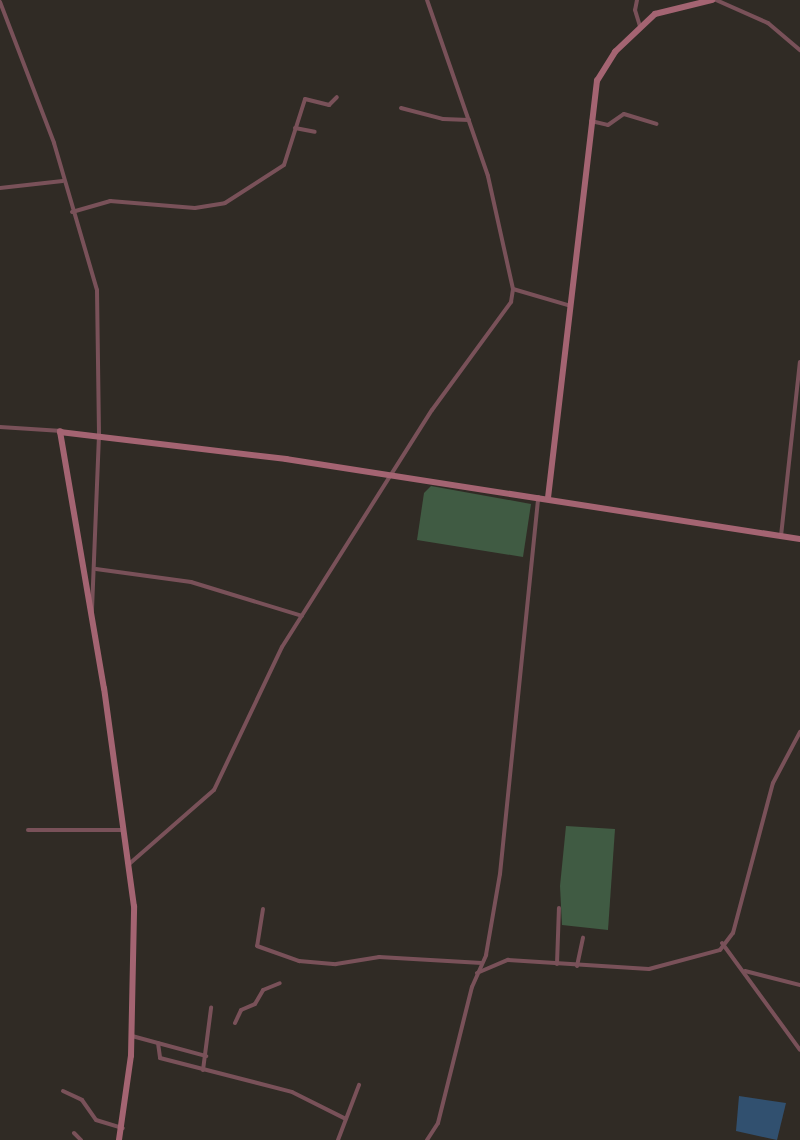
<!DOCTYPE html>
<html>
<head>
<meta charset="utf-8">
<style>
	body { margin:0 }
	#map { position:relative; width:800px; height:1140px; overflow:hidden; background:#302b25; font-family:Lato,sans-serif }
	div>[style] { position:absolute }
	[style*='--x'] { left:calc(var(--x)*1px); top:calc(var(--y)*1px); width:calc(var(--w)*1px); rotate:calc(var(--a)*1deg) }
	.green>* { inset:0; background:#405b43 }
	.water>* { inset:0; background:#31506f }
	.street>* { height:4px; margin:-2px; padding:0 2px; transform-origin:2px; border-radius:2px; background:#795159 }
	.secondary>* { height:5.5px; margin:-2.75px; padding:0 2.75px; transform-origin:2.75px; border-radius:2.75px; background:#a46472 }
	span { translate:-50% -50%; white-space:nowrap; text-align:center; line-height:1.15; -webkit-text-stroke:5px #161411; paint-order:stroke }
</style>
</head>
<body>
<div id="map">
	<div class="green">
		<div style="clip-path:polygon(431px 486px,531px 504px,523px 557px,417px 540px,424px 493px)"></div>
		<div style="clip-path:polygon(566px 826px,615px 829px,608px 930px,562px 925px,560px 886px)"></div>
	</div>
	<div class="water">
		<div style="clip-path:polygon(739px 1096px,786px 1103px,777px 1140px,736px 1131px)"></div>
	</div>
	<div class="street">
		<div style="--x:637;--y:0;--w:10;--a:101"></div>
		<div style="--x:635;--y:10;--w:17;--a:73"></div>
		<div style="--x:716;--y:0;--w:57;--a:23.9"></div>
		<div style="--x:768;--y:23;--w:42;--a:40.2"></div>
		<div style="--x:0;--y:2;--w:151;--a:69"></div>
		<div style="--x:54;--y:143;--w:153;--a:73.7"></div>
		<div style="--x:97;--y:290;--w:145;--a:89.2"></div>
		<div style="--x:99;--y:435;--w:178;--a:92.3"></div>
		<div style="--x:401;--y:108;--w:43;--a:14.7"></div>
		<div style="--x:443;--y:119;--w:26;--a:2"></div>
		<div style="--x:591;--y:121;--w:17;--a:13"></div>
		<div style="--x:608;--y:125;--w:19;--a:-35"></div>
		<div style="--x:624;--y:114;--w:34;--a:17"></div>
		<div style="--x:295;--y:128;--w:20;--a:11"></div>
		<div style="--x:0;--y:188;--w:63;--a:-6.3"></div>
		<div style="--x:72;--y:212;--w:40;--a:-16"></div>
		<div style="--x:110;--y:201;--w:85;--a:4.7"></div>
		<div style="--x:195;--y:208;--w:30;--a:-9"></div>
		<div style="--x:225;--y:203;--w:70;--a:-32.8"></div>
		<div style="--x:284;--y:165;--w:69;--a:-72.3"></div>
		<div style="--x:305;--y:99;--w:25;--a:14"></div>
		<div style="--x:329;--y:105;--w:11;--a:-45"></div>
		<div style="--x:513;--y:289;--w:60;--a:16.3"></div>
		<div style="--x:0;--y:427;--w:62;--a:3.7"></div>
		<div style="--x:781;--y:536;--w:175;--a:-83.8"></div>
		<div style="--x:96;--y:569;--w:96;--a:7.8"></div>
		<div style="--x:191;--y:582;--w:116;--a:17"></div>
		<div style="--x:28;--y:830;--w:96;--a:0"></div>
		<div style="--x:128;--y:865;--w:114;--a:-41.1"></div>
		<div style="--x:214;--y:790;--w:158;--a:-64.6"></div>
		<div style="--x:282;--y:647;--w:280;--a:-57.7"></div>
		<div style="--x:432;--y:410;--w:134;--a:-53.8"></div>
		<div style="--x:511;--y:302;--w:13;--a:-81"></div>
		<div style="--x:513;--y:289;--w:116;--a:-102.5"></div>
		<div style="--x:488;--y:176;--w:186;--a:-109.1"></div>
		<div style="--x:263;--y:909;--w:37;--a:99"></div>
		<div style="--x:257;--y:946;--w:45;--a:19.7"></div>
		<div style="--x:299;--y:961;--w:37;--a:5"></div>
		<div style="--x:336;--y:964;--w:44;--a:-9.2"></div>
		<div style="--x:379;--y:957;--w:103;--a:3.3"></div>
		<div style="--x:722;--y:943;--w:132;--a:53.9"></div>
		<div style="--x:557;--y:964;--w:56;--a:-88"></div>
		<div style="--x:577;--y:966;--w:29;--a:-78"></div>
		<div style="--x:745;--y:971;--w:57;--a:14.3"></div>
		<div style="--x:477;--y:973;--w:34;--a:-23"></div>
		<div style="--x:508;--y:960;--w:141;--a:3.7"></div>
		<div style="--x:649;--y:969;--w:73;--a:-15"></div>
		<div style="--x:720;--y:950;--w:21;--a:-53"></div>
		<div style="--x:733;--y:933;--w:155;--a:-75.1"></div>
		<div style="--x:773;--y:783;--w:58;--a:-62.1"></div>
		<div style="--x:235;--y:1023;--w:14;--a:-65"></div>
		<div style="--x:241;--y:1010;--w:15;--a:-23"></div>
		<div style="--x:255;--y:1004;--w:16;--a:-60"></div>
		<div style="--x:263;--y:990;--w:18;--a:-22"></div>
		<div style="--x:132;--y:1036;--w:77;--a:15.1"></div>
		<div style="--x:158;--y:1043;--w:15;--a:82"></div>
		<div style="--x:160;--y:1058;--w:136;--a:14.4"></div>
		<div style="--x:292;--y:1092;--w:60;--a:26.6"></div>
		<div style="--x:203;--y:1070;--w:63;--a:-82.6"></div>
		<div style="--x:63;--y:1091;--w:21;--a:25"></div>
		<div style="--x:82;--y:1100;--w:24;--a:55"></div>
		<div style="--x:96;--y:1120;--w:28;--a:17"></div>
		<div style="--x:74;--y:1133;--w:10;--a:45"></div>
		<div style="--x:338;--y:1140;--w:59;--a:-69.1"></div>
		<div style="--x:427;--y:1140;--w:20;--a:-57"></div>
		<div style="--x:438;--y:1123;--w:140;--a:-76"></div>
		<div style="--x:472;--y:987;--w:35;--a:-66"></div>
		<div style="--x:486;--y:955;--w:82;--a:-80.2"></div>
		<div style="--x:500;--y:874;--w:379;--a:-84.2"></div>
	</div>
	<div class="secondary">
		<div style="--x:548;--y:498;--w:420;--a:-83.3"></div>
		<div style="--x:597;--y:81;--w:34;--a:-58"></div>
		<div style="--x:615;--y:52;--w:55;--a:-43.5"></div>
		<div style="--x:655;--y:14;--w:59;--a:-13.8"></div>
		<div style="--x:119;--y:1140;--w:85;--a:-81.9"></div>
		<div style="--x:131;--y:1056;--w:149;--a:-88.8"></div>
		<div style="--x:134;--y:907;--w:220;--a:-97.8"></div>
		<div style="--x:104;--y:689;--w:261;--a:-99.7"></div>
		<div style="--x:60;--y:432;--w:228;--a:6.8"></div>
		<div style="--x:286;--y:459;--w:520;--a:8.85"></div>
	</div>
</div>
</body>
</html>
